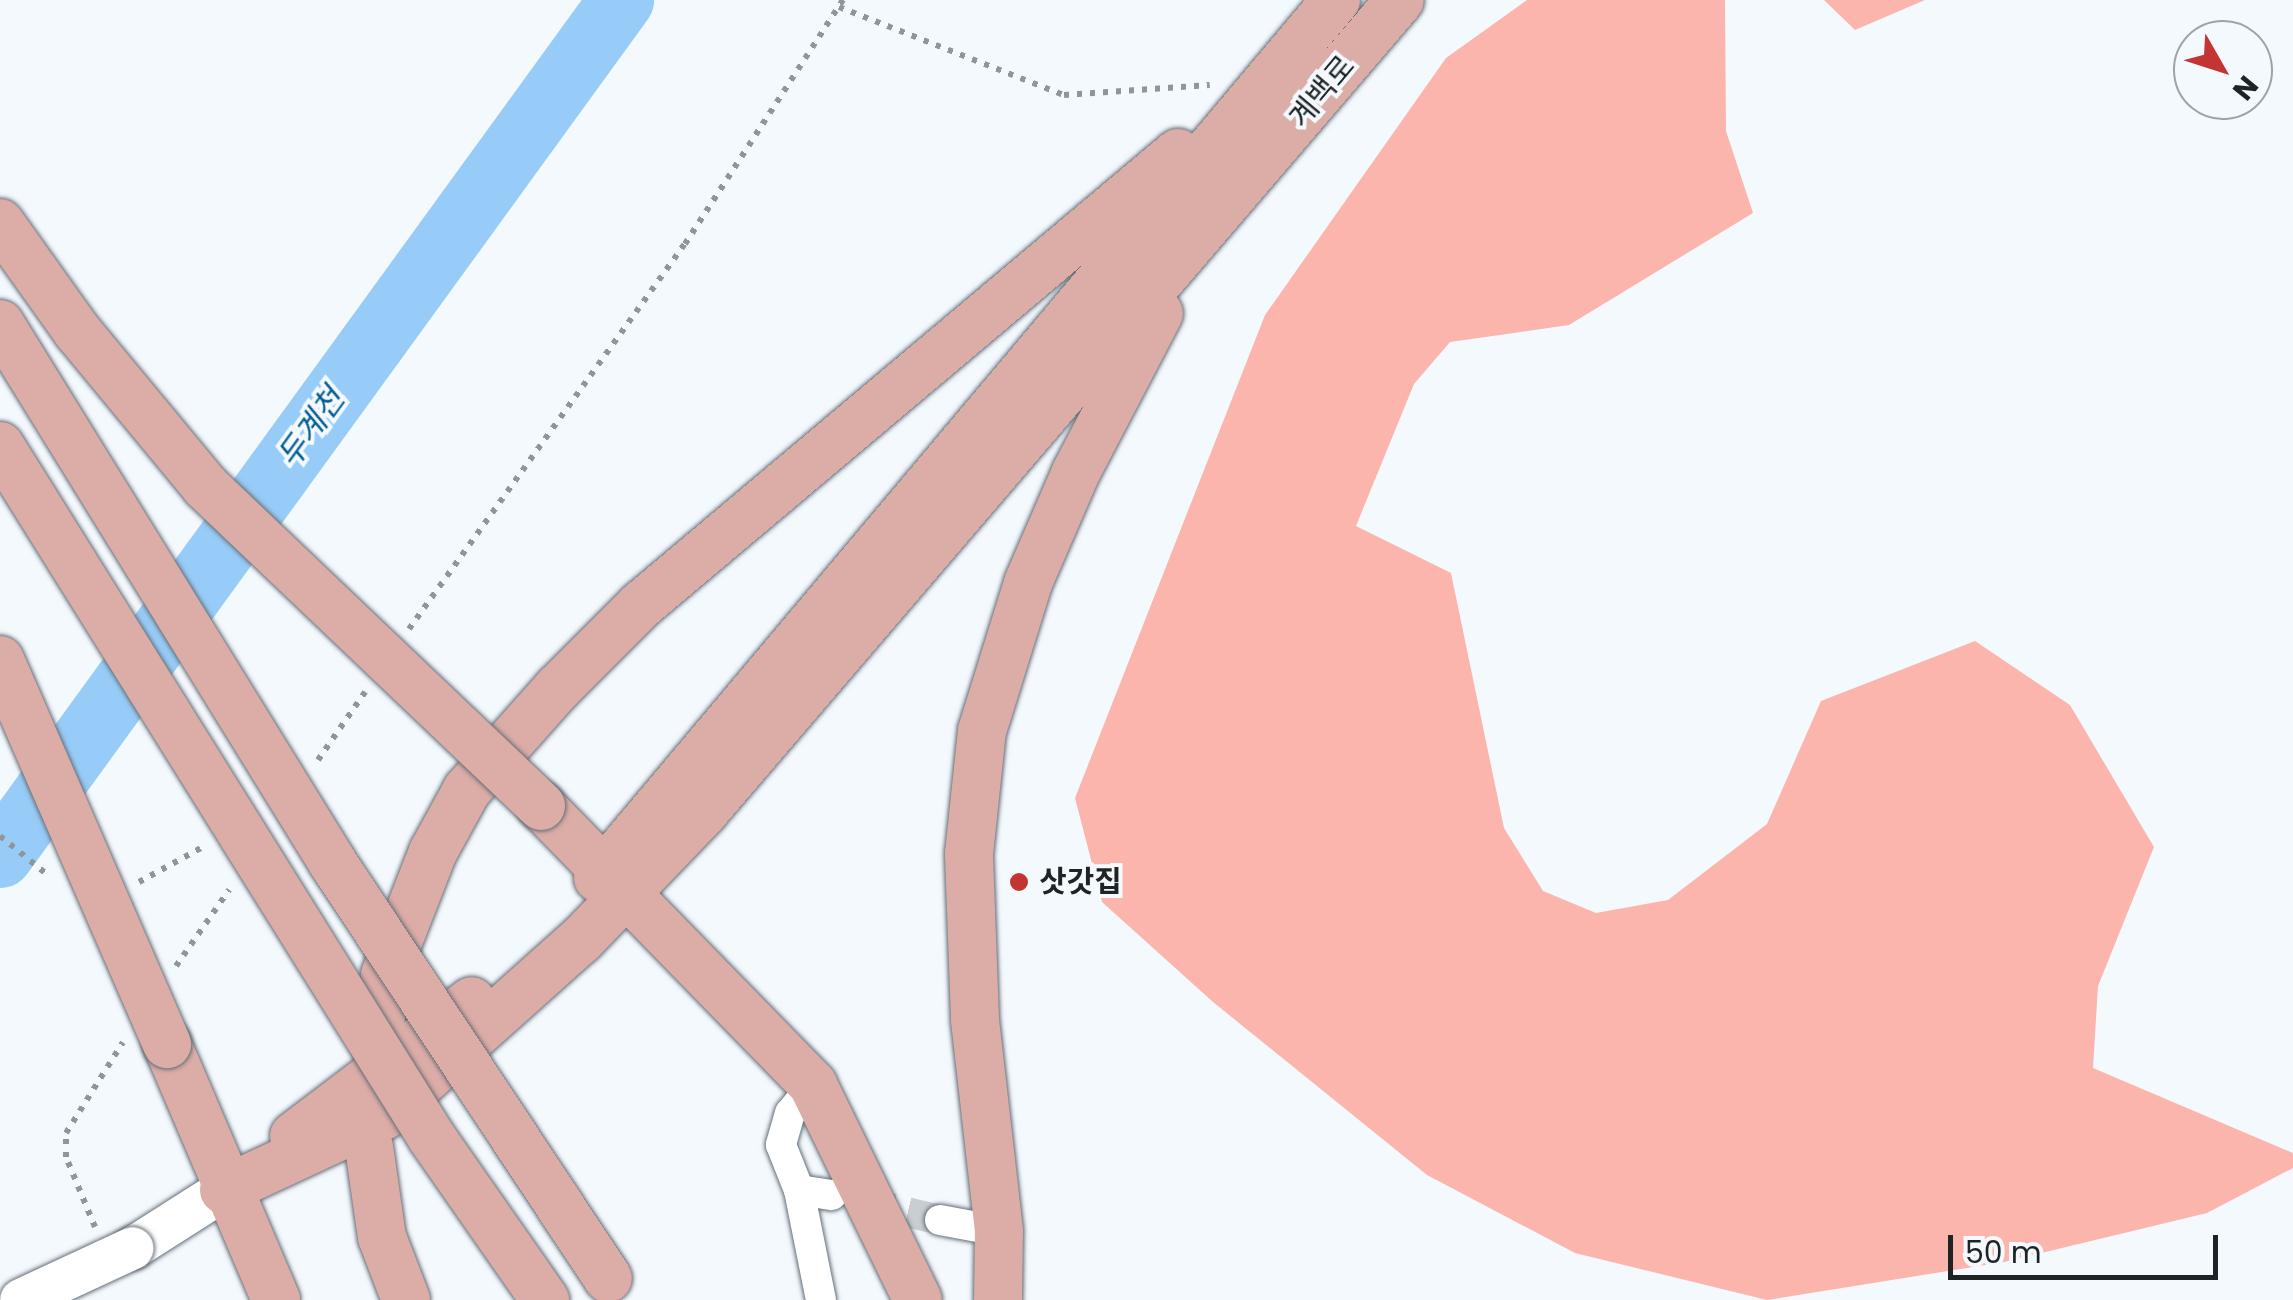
<!DOCTYPE html>
<html>
<head>
<meta charset="utf-8">
<style>
	body { margin:0 }
	#map { position:relative; width:2293px; height:1300px; overflow:hidden; background:#f4f9fe; font-family:Poppins,"Noto Sans KR",sans-serif }
	div>[style] { position:absolute }
	[style*='--x'] { left:calc(var(--x)*1px); top:calc(var(--y)*1px); width:calc(var(--w)*1px); rotate:calc(var(--a)*1deg) }
	.forest>* { inset:0; background:#fbb5ad }
	.river>* { height:65px; margin:-32.5px; padding:0 32.5px; transform-origin:32.5px; border-radius:32.5px; background:#97ccf8 }
	.street-tunnel>* { height:30px; margin-top:-15px; transform-origin:0; background:repeating-linear-gradient(90deg,#c9ced3 0 30px,transparent 0 45px) }
	.path>* { height:6px; margin-top:-3px; transform-origin:0; background:repeating-linear-gradient(90deg,#909599 0 5px,transparent 0 13px) }
	.roads { filter:drop-shadow(0 0 2px #646f78) drop-shadow(0 0 2px #646f78) }
	.street>* { height:30px; margin:-15px; padding:0 15px; transform-origin:15px; border-radius:15px; background:#fff }
	.secondary>* { height:42px; margin:-21px; padding:0 21px; transform-origin:21px; border-radius:21px; background:#fff }
	.primary>* { height:48px; margin:-24px; padding:0 24px; transform-origin:24px; border-radius:24px; background:#dcaca7 }
	.bridges { filter:drop-shadow(0 0 2px #646f78) drop-shadow(0 0 2px #646f78) }
	.secondary-bridge>* { height:42px; margin:-21px; padding:0 21px; transform-origin:21px; border-radius:21px; background:#fff }
	.primary-bridge>* { height:48px; margin:-24px; padding:0 24px; transform-origin:24px; border-radius:24px; background:#dcaca7 }
	.dots>* { width:28px; height:28px; translate:-50% -50%; box-sizing:border-box; border:5px solid #f4f9fe; border-radius:50% }
	span { translate:-50% -50%; white-space:nowrap; text-align:center; line-height:1.15; -webkit-text-stroke:8px #f4f9fe; paint-order:stroke }
	.street-label { font-size:30px; color:#1e2326 }
	.poi-label { font-size:30px; color:#1e2326; font-weight:700 }
	.left { translate:0 -50%; text-align:left }
	.water-label { font-size:32px; color:#005c91; font-style:italic }
	.north { position:absolute; left:2173px; top:20px; width:100px; height:100px; box-sizing:border-box; background:#f4f9fe; border:2px solid #9ea3a8; border-radius:50%; rotate:129deg; font-size:28px; font-weight:700; line-height:40px; text-align:center; color:#1e2326 }
	.north::after { content:''; display:block; margin:auto; width:35px; height:45px; background:#c33432; clip-path:polygon(50% 0,100% 100%,50% 72%,0 100%) }
	.scale { position:absolute; left:1948px; top:1235px; width:270px; height:45px; box-sizing:border-box; border:5px solid #1e2326; border-top:0; padding-left:12px; font-size:30px; line-height:35px; white-space:nowrap; color:#1e2326; -webkit-text-stroke:8px #f4f9fe; paint-order:stroke }
</style>
</head>
<body>
<div id="map">
	<div class="forest">
		<div style="clip-path:polygon(1527px 0,1725px 0,1726px 131px,1753px 213px,1569px 325px,1450px 342px,1414px 384px,1356px 526px,1451px 573px,1504px 828px,1543px 891px,1596px 913px,1668px 900px,1767px 824px,1821px 701px,1975px 641px,2070px 705px,2154px 847px,2098px 986px,2093px 1068px,2293px 1153px,2293px 1168px,2207px 1213px,2004px 1262px,1767px 1300px,1575px 1253px,1427px 1175px,1213px 1002px,1102px 902px,1075px 798px,1265px 315px,1446px 58px)"></div>
		<div style="clip-path:polygon(1824px 0,1925px 0,1855px 30px)"></div>
	</div>
	<div class="river">
		<div style="--x:0;--y:855;--w:1057;--a:-54.01"></div>
	</div>
	<div class="street-tunnel">
		<div style="--x:864;--y:1202;--w:78;--a:13.3"></div>
	</div>
	<div class="path">
		<div style="--x:839;--y:7;--w:242;--a:21.4"></div>
		<div style="--x:1064;--y:95;--w:146;--a:-3.9"></div>
		<div style="--x:409;--y:629;--w:474;--a:-54.4"></div>
		<div style="--x:685;--y:244;--w:291;--a:-57.1"></div>
		<div style="--x:318;--y:760;--w:83;--a:-55.3"></div>
		<div style="--x:0;--y:836;--w:63;--a:39.2"></div>
		<div style="--x:139;--y:882;--w:73;--a:-28.7"></div>
		<div style="--x:176;--y:966;--w:93;--a:-55.1"></div>
		<div style="--x:95;--y:1227;--w:76;--a:-112.5"></div>
		<div style="--x:66;--y:1157;--w:24;--a:-90"></div>
		<div style="--x:66;--y:1133;--w:107;--a:-57.9"></div>
	</div>
	<div class="roads">
		<div class="street">
			<div style="--x:813;--y:1085;--w:36;--a:129"></div>
			<div style="--x:790;--y:1113;--w:33;--a:106"></div>
			<div style="--x:781;--y:1145;--w:48;--a:68.2"></div>
			<div style="--x:799;--y:1190;--w:112;--a:78.7"></div>
			<div style="--x:799;--y:1190;--w:33;--a:9"></div>
			<div style="--x:940;--y:1220;--w:60;--a:10.6"></div>
		</div>
		<div class="secondary">
			<div style="--x:133;--y:1248;--w:108;--a:-32.5"></div>
		</div>
		<div class="primary">
			<div style="--x:541;--y:806;--w:390;--a:45.7"></div>
			<div style="--x:813;--y:1085;--w:239;--a:64"></div>
			<div style="--x:598;--y:878;--w:1147;--a:-49.95"></div>
			<div style="--x:167;--y:1044;--w:278;--a:66.9"></div>
			<div style="--x:378;--y:1049;--w:74;--a:-84.6"></div>
			<div style="--x:385;--y:975;--w:132;--a:-68.7"></div>
			<div style="--x:433;--y:852;--w:71;--a:-61.3"></div>
			<div style="--x:467;--y:790;--w:137;--a:-48.3"></div>
			<div style="--x:558;--y:688;--w:117;--a:-45"></div>
			<div style="--x:641;--y:605;--w:702;--a:-40.09"></div>
			<div style="--x:294;--y:1136;--w:223;--a:-37.2"></div>
			<div style="--x:369;--y:1147;--w:91;--a:81.8"></div>
			<div style="--x:382;--y:1237;--w:67;--a:69.1"></div>
			<div style="--x:224;--y:1190;--w:178;--a:-25"></div>
			<div style="--x:385;--y:1115;--w:263;--a:-41.8"></div>
			<div style="--x:581;--y:940;--w:178;--a:-46.1"></div>
			<div style="--x:704;--y:812;--w:1069;--a:-49.4"></div>
			<div style="--x:998;--y:1300;--w:69;--a:-89.2"></div>
			<div style="--x:999;--y:1231;--w:213;--a:-96.5"></div>
			<div style="--x:975;--y:1019;--w:165;--a:-92.1"></div>
			<div style="--x:969;--y:854;--w:124;--a:-84"></div>
			<div style="--x:982;--y:731;--w:155;--a:-72.7"></div>
			<div style="--x:1028;--y:583;--w:121;--a:-66.6"></div>
			<div style="--x:1076;--y:472;--w:179;--a:-62.4"></div>
		</div>
	</div>
	<div class="bridges">
		<div class="secondary-bridge">
			<div style="--x:21;--y:1300;--w:123;--a:-24.9"></div>
		</div>
		<div class="primary-bridge">
			<div style="--x:0;--y:223;--w:133;--a:54.5"></div>
			<div style="--x:77;--y:331;--w:201;--a:50.4"></div>
			<div style="--x:205;--y:486;--w:464;--a:43.6"></div>
			<div style="--x:0;--y:324;--w:634;--a:58.29"></div>
			<div style="--x:333;--y:863;--w:498;--a:56.5"></div>
			<div style="--x:0;--y:446;--w:816;--a:58.02"></div>
			<div style="--x:432;--y:1138;--w:198;--a:55.1"></div>
			<div style="--x:0;--y:660;--w:419;--a:66.5"></div>
		</div>
	</div>
	<div class="dots">
		<div style="left:1019px;top:882px;background:#c33432"></div>
	</div>
	<div class="street-label">
		<span style="left:1322px;top:92px;rotate:-50deg">계백로</span>
	</div>
	<div class="poi-label">
		<span class="left" style="left:1039px;top:882px">삿갓집</span>
	</div>
	<div class="water-label">
		<span style="left:311px;top:428px;rotate:-54deg">두계천</span>
	</div>
	<div class="north">N</div>
	<div class="scale">50 m</div>
</div>
</body>
</html>
